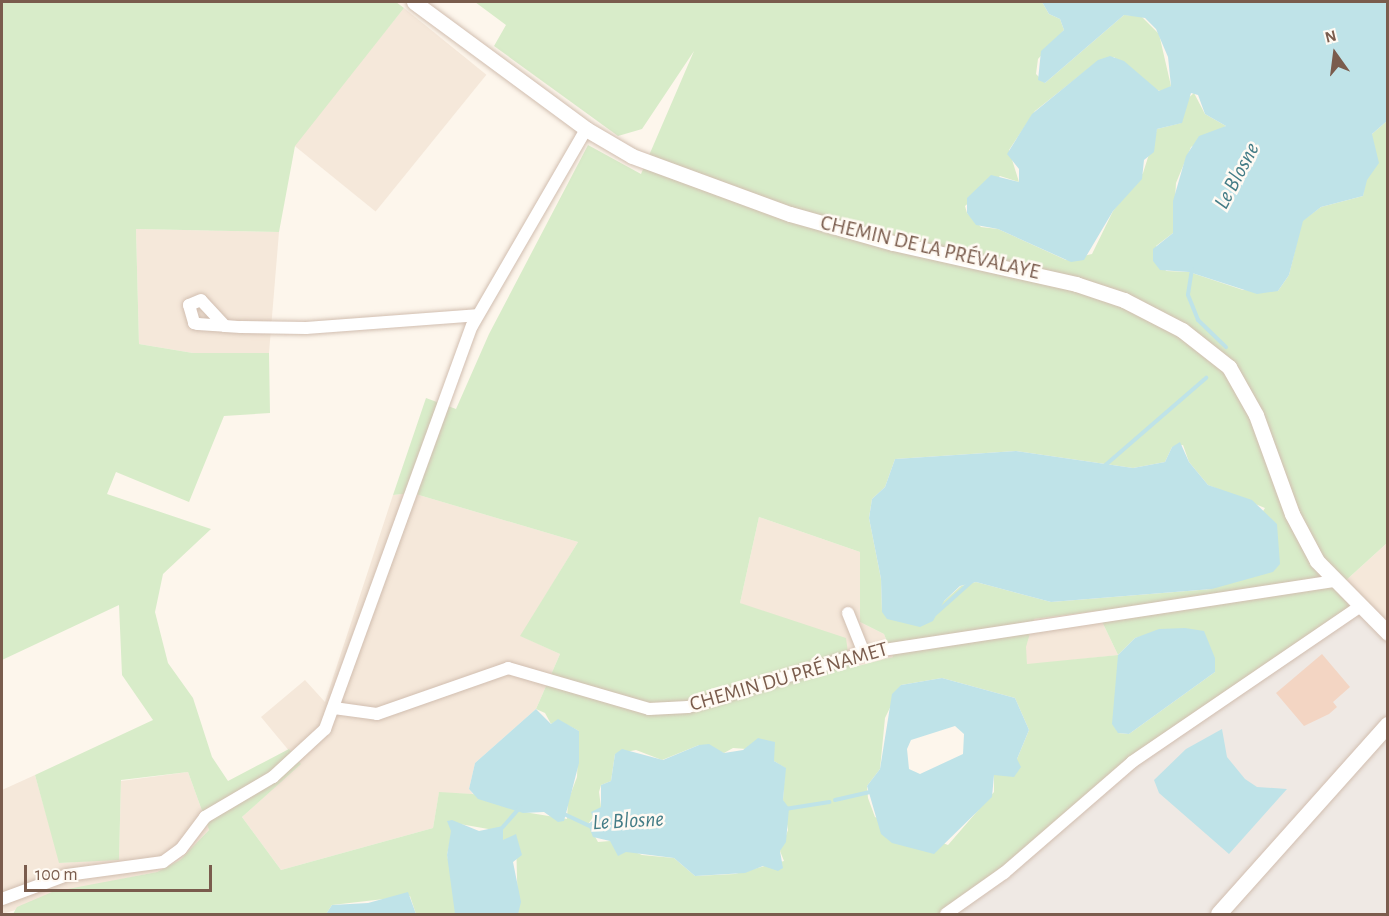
<!DOCTYPE html>
<html>
<head>
<meta charset="utf-8">
<style>
	body { margin:0 }
	#map { position:relative; width:1389px; height:916px; overflow:hidden; background:#fdf6ec; font-family:"Alegreya Sans",sans-serif }
	div>[style] { position:absolute }
	[style*='--x'] { left:calc(var(--x)*1px); top:calc(var(--y)*1px); width:calc(var(--w)*1px); rotate:calc(var(--a)*1deg) }
	.residential>* { inset:0; background:#f5e8da; transform-origin:0 0 }
	.industrial>* { inset:0; background:#efe9e4 }
	.green>* { inset:0; background:#d8ecc9 }
	.water>* { inset:0; background:#bfe3e8 }
	.stream>* { height:4px; margin:-2px; padding:0 2px; transform-origin:2px; border-radius:2px; background:#bfe3e8 }
	.building>* { inset:0; background:#f3d5c3 }
	.roads { filter:drop-shadow(0 0 2px #d1beb0) drop-shadow(0 0 2px #d1beb0) }
	.minor>* { height:12px; margin:-6px; padding:0 6px; transform-origin:6px; border-radius:6px; background:#fff }
	.tertiary>* { height:15px; margin:-7.5px; padding:0 7.5px; transform-origin:7.5px; border-radius:7.5px; background:#fff }
	.secondary>* { height:16px; margin:-8px; padding:0 8px; transform-origin:8px; border-radius:8px; background:#fff }
	span { translate:-50% -50%; white-space:nowrap; text-align:center; line-height:1.15; -webkit-text-stroke:5px #fffaf3; paint-order:stroke }
	.street-label { font-size:21px; color:#7a5c4d }
	.water-label { font-size:22px; color:#437c86; font-style:italic }
	.frame { position:absolute; inset:0; border:3px solid #7a5c4d; pointer-events:none }
	.north { position:absolute; left:1305px; top:24px; width:60px; height:60px; -webkit-text-stroke:4px #fffaf3; paint-order:stroke; rotate:346deg; font-size:16px; font-weight:700; line-height:24px; text-align:center; color:#7a5c4d }
	.north::after { content:''; display:block; margin:auto; width:21px; height:27px; background:#7a5c4d; clip-path:polygon(50% 0,100% 100%,50% 72%,0 100%) }
	.scale { position:absolute; left:24px; top:865px; width:188px; height:27px; box-sizing:border-box; border:3px solid #7a5c4d; border-top:0; padding-left:8px; font-size:18px; line-height:21px; white-space:nowrap; color:#7a5c4d; -webkit-text-stroke:4px #fffaf3; paint-order:stroke }
</style>
</head>
<body>
<div id="map">
	<div class="residential">
		<div style="left:404px;top:8px;width:106px;height:176px;rotate:39deg"></div>
		<div style="clip-path:polygon(136px 229px,279px 232px,269px 353px,193px 353px,139px 344px)"></div>
		<div style="clip-path:polygon(412px 493px,578px 542px,521px 636px,560px 654px,536px 709px,475px 763px,469px 789px,473px 794px,439px 793px,433px 828px,281px 870px,242px 817px,300px 764px,261px 717px,305px 680px,325px 702px,393px 495px)"></div>
		<div style="clip-path:polygon(759px 517px,860px 552px,860px 622px,884px 634px,893px 657px,850px 668px,740px 603px)"></div>
		<div style="clip-path:polygon(1387px 543px,1387px 636px,1340px 595px,1343px 583px)"></div>
		<div style="clip-path:polygon(1097px 611px,1118px 655px,1027px 665px,1025px 647px,1034px 619px)"></div>
		<div style="clip-path:polygon(188px 772px,209px 830px,180px 860px,157px 872px,108px 882px,2px 914px,2px 790px,35px 775px,60px 863px,119px 859px,121px 781px)"></div>
	</div>
	<div class="industrial">
		<div style="clip-path:polygon(1353px 609px,1387px 636px,1387px 914px,954px 914px,1169px 738px)"></div>
	</div>
	<div class="green">
		<div style="clip-path:polygon(evenodd,2px 2px,396px 2px,404px 8px,295px 146px,279px 232px,136px 229px,139px 344px,193px 353px,269px 353px,270px 413px,224px 416px,189px 502px,116px 472px,107px 494px,211px 529px,163px 574px,155px 612px,168px 663px,193px 698px,212px 757px,228px 781px,289px 749px,301px 764px,242px 817px,281px 870px,433px 828px,439px 792px,473px 794px,518px 811px,567px 819px,568px 801px,577px 777px,579px 731px,558px 720px,551px 724px,545px 713px,536px 709px,560px 654px,520px 636px,578px 542px,412px 493px,393px 495px,426px 398px,456px 409px,489px 334px,588px 145px,641px 174px,694px 51px,642px 129px,618px 136px,494px 46px,506px 25px,475px 2px,1042px 2px,1049px 14px,1060px 19px,1064px 30px,1038px 59px,1036px 74px,1045px 83px,1124px 15px,1141px 16px,1159px 34px,1171px 86px,1163px 92px,1154px 89px,1114px 57px,1093px 65px,1035px 111px,1009px 150px,1019px 182px,1000px 176px,965px 206px,967px 213px,981px 227px,998px 229px,1066px 260px,1092px 254px,1113px 211px,1143px 173px,1157px 129px,1181px 123px,1186px 100px,1194px 93px,1205px 114px,1226px 126px,1191px 147px,1176px 183px,1173px 233px,1156px 246px,1166px 271px,1189px 272px,1243px 290px,1278px 291px,1289px 275px,1302px 221px,1321px 207px,1363px 196px,1372px 134px,1387px 121px,1387px 543px,1343px 583px,1340px 595px,1353px 609px,1169px 738px,954px 914px,518px 914px,516px 840px,503px 840px,494px 830px,454px 823px,447px 855px,456px 894px,455px 914px,416px 914px,410px 896px,332px 905px,326px 914px,13px 914px,17px 907px,52px 892px,157px 872px,180px 860px,209px 830px,188px 772px,121px 780px,119px 860px,59px 863px,35px 775px,153px 720px,122px 675px,119px 605px,2px 660px,2px 2px,1183px 445px,1189px 462px,1208px 485px,1265px 508px,1212px 589px,1051px 602px,976px 582px,961px 586px,944px 601px,882px 612px,881px 579px,869px 518px,872px 499px,885px 487px,895px 459px,1016px 451px,1133px 468px,1165px 462px,1172px 447px,1183px 445px,2px 2px,759px 517px,860px 552px,860px 622px,884px 634px,893px 657px,850px 668px,846px 638px,740px 603px,759px 517px,2px 2px,1097px 611px,1118px 655px,1027px 664px,1026px 647px,1034px 619px,1097px 611px,2px 2px,1146px 635px,1215px 672px,1129px 734px,1118px 733px,1118px 655px,1135px 638px,1146px 635px,2px 2px,942px 678px,1015px 698px,1029px 730px,1017px 759px,994px 775px,994px 792px,948px 845px,875px 817px,868px 798px,867px 786px,880px 769px,885px 718px,901px 685px,942px 678px,2px 2px,699px 745px,724px 753px,733px 748px,773px 751px,774px 761px,785px 768px,783px 800px,788px 830px,780px 851px,784px 861px,735px 874px,695px 876px,674px 858px,642px 855px,610px 841px,598px 842px,588px 824px,601px 807px,599px 792px,601px 785px,611px 781px,615px 754px,636px 750px,662px 760px,699px 745px)"></div>
	</div>
	<div class="water">
		<div style="clip-path:polygon(1042px 2px,1387px 2px,1387px 121px,1372px 134px,1379px 163px,1367px 180px,1363px 196px,1321px 207px,1303px 221px,1289px 275px,1278px 291px,1257px 294px,1189px 272px,1160px 270px,1153px 261px,1153px 249px,1173px 233px,1173px 201px,1186px 156px,1199px 136px,1226px 126px,1205px 114px,1198px 95px,1191px 93px,1182px 123px,1157px 129px,1154px 152px,1144px 160px,1142px 179px,1113px 211px,1084px 260px,1071px 262px,998px 229px,976px 225px,967px 213px,967px 198px,991px 175px,1019px 182px,1019px 169px,1007px 154px,1032px 114px,1098px 60px,1110px 56px,1124px 61px,1159px 91px,1171px 86px,1168px 57px,1156px 29px,1145px 18px,1124px 15px,1045px 83px,1038px 80px,1041px 51px,1064px 30px,1060px 19px,1049px 14px)"></div>
		<div style="clip-path:polygon(1180px 442px,1189px 462px,1208px 485px,1252px 500px,1277px 524px,1280px 564px,1273px 572px,1212px 589px,1051px 602px,976px 582px,960px 586px,944px 601px,933px 621px,920px 627px,887px 619px,882px 612px,881px 579px,869px 518px,872px 499px,885px 487px,895px 459px,1016px 451px,1133px 468px,1165px 462px,1172px 447px)"></div>
		<div style="clip-path:polygon(1185px 628px,1204px 631px,1215px 658px,1215px 672px,1129px 734px,1118px 733px,1112px 724px,1118px 655px,1135px 638px,1159px 629px)"></div>
		<div style="clip-path:polygon(evenodd,942px 678px,1015px 698px,1029px 730px,1017px 759px,1021px 767px,1014px 777px,994px 775px,992px 797px,934px 854px,892px 843px,881px 834px,867px 786px,880px 769px,892px 694px,901px 685px,942px 678px,955px 726px,964px 734px,963px 754px,920px 774px,909px 769px,907px 749px,911px 740px,955px 726px)"></div>
		<div style="clip-path:polygon(536px 709px,551px 724px,558px 719px,579px 731px,579px 763px,564px 821px,558px 822px,544px 812px,523px 813px,478px 799px,469px 789px,475px 763px)"></div>
		<div style="clip-path:polygon(1222px 729px,1227px 757px,1245px 779px,1257px 787px,1287px 789px,1229px 854px,1159px 793px,1154px 780px,1186px 749px)"></div>
		<div style="clip-path:polygon(758px 738px,775px 742px,774px 761px,786px 768px,783px 800px,789px 808px,786px 842px,780px 851px,783px 868px,778px 871px,763px 866px,745px 873px,695px 876px,674px 858px,626px 852px,618px 856px,610px 841px,593px 837px,588px 824px,594px 820px,591px 812px,601px 807px,601px 785px,611px 781px,615px 754px,622px 749px,663px 760px,699px 745px,709px 744px,724px 753px,743px 750px)"></div>
		<div style="clip-path:polygon(452px 820px,479px 831px,503px 826px,503px 840px,516px 834px,522px 855px,513px 862px,521px 902px,518px 914px,455px 914px,447px 855px,451px 831px,447px 821px)"></div>
		<div style="clip-path:polygon(408px 892px,416px 914px,326px 914px,332px 905px,368px 903px)"></div>
	</div>
	<div class="stream">
		<div style="--x:1192;--y:269;--w:26;--a:99"></div>
		<div style="--x:1188;--y:295;--w:27;--a:68"></div>
		<div style="--x:1198;--y:320;--w:39;--a:44"></div>
		<div style="--x:1102;--y:468;--w:138;--a:-40.9"></div>
		<div style="--x:935;--y:614;--w:50;--a:-41.7"></div>
		<div style="--x:835;--y:800;--w:37;--a:-13"></div>
		<div style="--x:785;--y:809;--w:45;--a:-9"></div>
		<div style="--x:564;--y:814;--w:31;--a:25"></div>
		<div style="--x:502;--y:828;--w:28;--a:-49"></div>
	</div>
	<div class="building">
		<div style="clip-path:polygon(1322px 654px,1350px 687px,1333px 702px,1337px 707px,1329px 714px,1304px 726px,1276px 693px)"></div>
	</div>
	<div class="roads">
		<div class="minor">
			<div style="--x:225;--y:326;--w:35;--a:-133"></div>
			<div style="--x:201;--y:300;--w:13;--a:157"></div>
			<div style="--x:189;--y:305;--w:19;--a:74"></div>
			<div style="--x:194;--y:323;--w:4;--a:14"></div>
			<div style="--x:198;--y:324;--w:27;--a:4"></div>
			<div style="--x:225;--y:326;--w:16;--a:4"></div>
			<div style="--x:241;--y:327;--w:65;--a:0.9"></div>
			<div style="--x:306;--y:328;--w:171;--a:-4.3"></div>
			<div style="--x:848;--y:613;--w:43;--a:68.2"></div>
			<div style="--x:334;--y:708;--w:43;--a:7.9"></div>
			<div style="--x:377;--y:714;--w:139;--a:-19.3"></div>
			<div style="--x:508;--y:668;--w:147;--a:16.2"></div>
			<div style="--x:649;--y:709;--w:39;--a:-3"></div>
			<div style="--x:688;--y:707;--w:184;--a:-17.1"></div>
			<div style="--x:864;--y:653;--w:474;--a:-8.7"></div>
			<div style="--x:2;--y:899;--w:69;--a:-20.3"></div>
			<div style="--x:67;--y:875;--w:97;--a:-7.7"></div>
			<div style="--x:163;--y:862;--w:22;--a:-36"></div>
			<div style="--x:181;--y:849;--w:40;--a:-53"></div>
			<div style="--x:205;--y:817;--w:79;--a:-30.5"></div>
			<div style="--x:273;--y:777;--w:71;--a:-42.7"></div>
			<div style="--x:325;--y:729;--w:429;--a:-70"></div>
			<div style="--x:472;--y:326;--w:228;--a:-59.9"></div>
			<div style="--x:946;--y:914;--w:71;--a:-35.3"></div>
			<div style="--x:1004;--y:873;--w:169;--a:-40.9"></div>
			<div style="--x:1132;--y:762;--w:275;--a:-34.3"></div>
		</div>
		<div class="tertiary">
			<div style="--x:414;--y:2;--w:214;--a:36.4"></div>
			<div style="--x:586;--y:129;--w:53;--a:30.4"></div>
			<div style="--x:632;--y:156;--w:168;--a:20.2"></div>
			<div style="--x:790;--y:214;--w:107;--a:15.7"></div>
			<div style="--x:893;--y:243;--w:188;--a:12.6"></div>
			<div style="--x:1076;--y:284;--w:51;--a:18.4"></div>
			<div style="--x:1124;--y:300;--w:65;--a:27.3"></div>
			<div style="--x:1182;--y:330;--w:60;--a:38.2"></div>
			<div style="--x:1229;--y:367;--w:55;--a:60.6"></div>
			<div style="--x:1256;--y:415;--w:105;--a:70"></div>
			<div style="--x:1292;--y:514;--w:53;--a:62"></div>
			<div style="--x:1317;--y:561;--w:101;--a:45.4"></div>
		</div>
		<div class="secondary">
			<div style="--x:1219;--y:914;--w:254;--a:-48.2"></div>
		</div>
	</div>
	<div class="street-label">
		<span style="left:930px;top:248px;rotate:13deg">CHEMIN DE LA PRÉVALAYE</span>
		<span style="left:789px;top:677px;rotate:-16deg">CHEMIN DU PRÉ NAMET</span>
	</div>
	<div class="water-label">
		<span style="left:1237px;top:176px;rotate:-62deg">Le Blosne</span>
		<span style="left:628px;top:821px;rotate:-3deg">Le Blosne</span>
	</div>
	<div class="frame"></div>
	<div class="north">N</div>
	<div class="scale">100 m</div>
</div>
</body>
</html>
